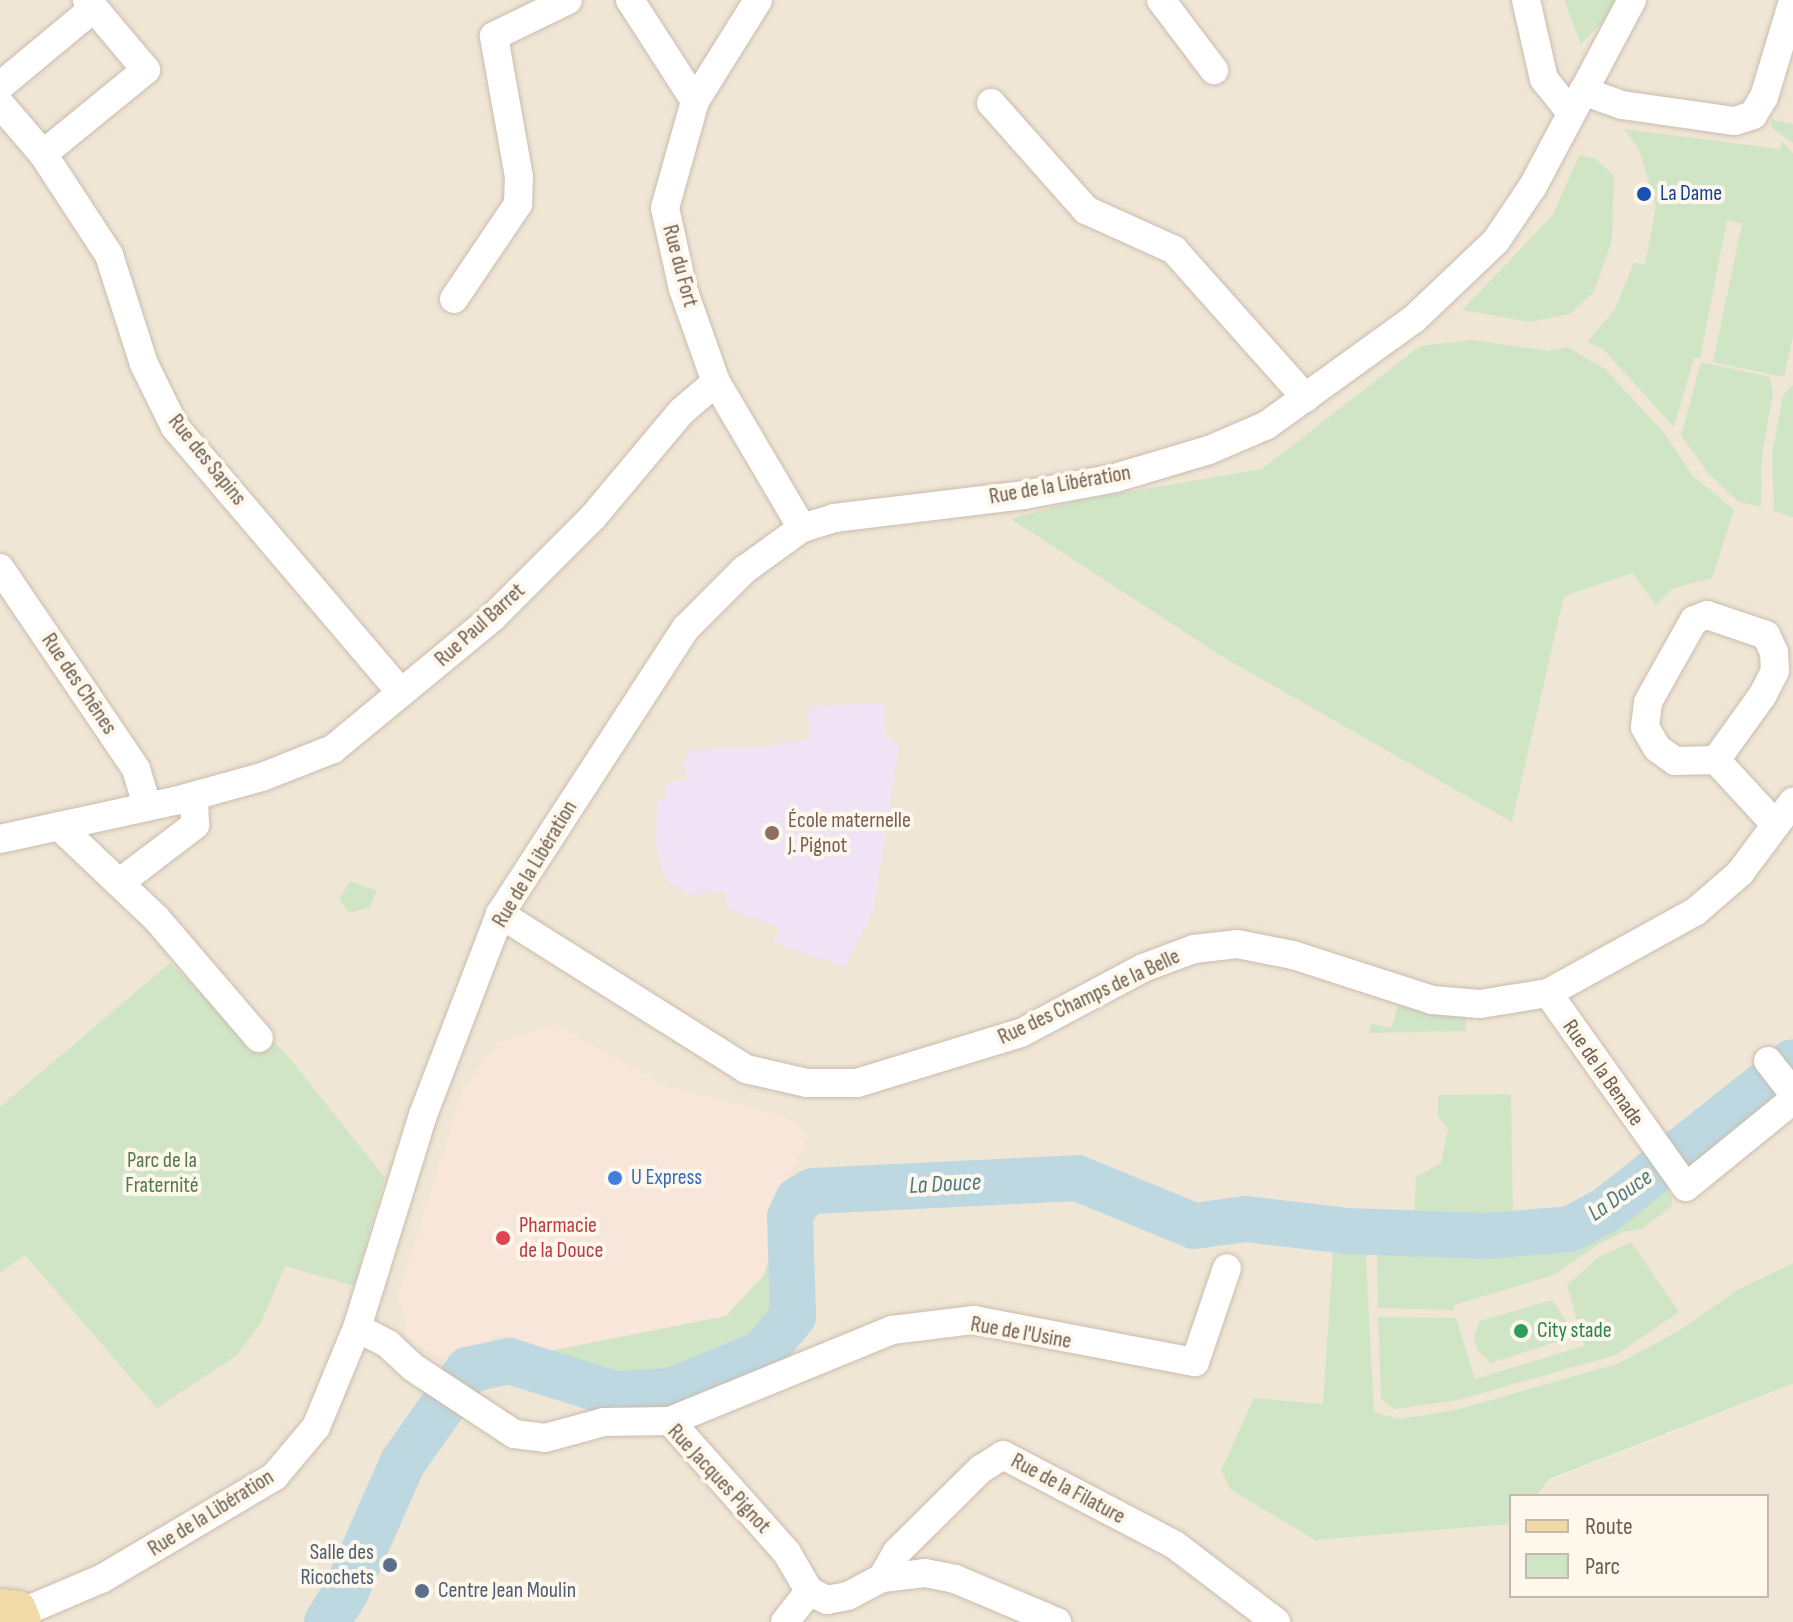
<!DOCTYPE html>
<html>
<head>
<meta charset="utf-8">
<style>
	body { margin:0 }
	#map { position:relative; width:1793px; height:1622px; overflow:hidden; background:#f9f4e6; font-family:"Sofia Sans Condensed",sans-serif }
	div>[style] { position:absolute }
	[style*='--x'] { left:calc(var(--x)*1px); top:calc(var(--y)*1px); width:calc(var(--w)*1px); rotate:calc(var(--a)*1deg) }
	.residential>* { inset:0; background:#f0e6d6 }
	.commercial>* { inset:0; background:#f8e6db }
	.education>* { inset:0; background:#f0e3f6 }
	.green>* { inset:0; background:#d0e5c6 }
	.river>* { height:46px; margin:-23px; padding:0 23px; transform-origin:23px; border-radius:23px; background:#bdd8e1 }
	.roads { filter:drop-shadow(0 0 2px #cabcae) drop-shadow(0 0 2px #cabcae) }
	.minor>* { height:28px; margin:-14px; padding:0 14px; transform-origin:14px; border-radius:14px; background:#fff }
	.major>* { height:36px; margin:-18px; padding:0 18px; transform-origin:18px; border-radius:18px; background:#f0dba6 }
	.dots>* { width:22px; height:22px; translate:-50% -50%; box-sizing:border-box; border:4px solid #fdf7ec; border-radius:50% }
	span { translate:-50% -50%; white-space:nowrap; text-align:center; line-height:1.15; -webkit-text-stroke:8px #fdf7ec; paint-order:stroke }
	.transit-label { font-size:22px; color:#164399 }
	.left { translate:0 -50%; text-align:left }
	.street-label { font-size:22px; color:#705d4e }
	.education-label { font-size:22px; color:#785e54 }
	.park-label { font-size:22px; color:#547a4b }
	.shop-label { font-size:22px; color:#366cbe }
	.health-label { font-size:22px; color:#be3a42 }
	.leisure-label { font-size:22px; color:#27864d }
	.service-label { font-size:22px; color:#4e5e75 }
	.right { translate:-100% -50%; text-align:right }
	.water-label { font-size:24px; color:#4e7887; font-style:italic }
	.legend { position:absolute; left:1509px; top:1494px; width:260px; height:104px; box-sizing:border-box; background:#fdf7ec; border:2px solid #c5b9ad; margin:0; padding:10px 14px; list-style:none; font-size:24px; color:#705d4e }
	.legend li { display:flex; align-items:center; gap:16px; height:40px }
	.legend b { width:40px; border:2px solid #c5b9ad }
</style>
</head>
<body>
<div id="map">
	<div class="residential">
		<div style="clip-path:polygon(0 0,1564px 0,1582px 45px,1623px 0,1793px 0,1793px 1263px,1737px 1290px,1680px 1330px,1619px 1363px,1459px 1409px,1399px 1419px,1374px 1412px,1369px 1380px,1315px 1540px,1511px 1524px,1511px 1596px,1767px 1596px,1767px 1496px,1536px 1496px,1550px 1480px,1793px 1384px,1793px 1622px,0 1622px)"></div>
	</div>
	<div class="commercial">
		<div style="clip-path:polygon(556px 1025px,668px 1087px,785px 1117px,809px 1134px,777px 1201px,779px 1225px,764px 1275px,726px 1316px,707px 1323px,545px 1352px,503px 1335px,438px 1357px,408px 1337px,398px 1295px,464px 1087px,498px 1042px)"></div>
	</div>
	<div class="education">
		<div style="clip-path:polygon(884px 703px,885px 736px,899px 745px,873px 912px,845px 967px,773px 942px,781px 928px,728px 909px,725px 892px,690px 895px,665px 880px,656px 842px,657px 799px,667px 798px,666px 782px,687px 780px,684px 764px,690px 750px,764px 747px,809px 739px,808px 706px)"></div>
	</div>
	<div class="green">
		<div style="clip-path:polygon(1564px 0,1623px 0,1581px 45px)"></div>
		<div style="clip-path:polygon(1770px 119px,1793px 124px,1793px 143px,1772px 128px)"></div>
		<div style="clip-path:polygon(1624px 129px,1780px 149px,1782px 141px,1793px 153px,1793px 337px,1784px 377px,1713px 362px,1742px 224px,1727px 220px,1700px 358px,1694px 358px,1674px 427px,1603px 349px,1587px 342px,1615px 309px,1634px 263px,1645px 264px,1656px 206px,1639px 149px)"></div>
		<div style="clip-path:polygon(1579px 155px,1596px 159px,1614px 176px,1612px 240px,1594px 292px,1570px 314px,1530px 322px,1462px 310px,1553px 215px)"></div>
		<div style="clip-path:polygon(1472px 340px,1549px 351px,1567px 347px,1605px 369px,1665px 434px,1693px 476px,1734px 510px,1712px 578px,1672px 589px,1656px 605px,1633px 573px,1564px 596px,1512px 822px,1223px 657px,1011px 519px,1076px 501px,1262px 469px,1420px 346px)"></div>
		<div style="clip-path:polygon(1701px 362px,1770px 377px,1773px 393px,1762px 455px,1761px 507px,1739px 502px,1708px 473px,1681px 435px)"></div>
		<div style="clip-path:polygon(1793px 385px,1793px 517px,1774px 511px,1772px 454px,1783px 395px)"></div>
		<div style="clip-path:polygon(350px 881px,377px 891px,370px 907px,350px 913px,339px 899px)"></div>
		<div style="clip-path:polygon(170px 963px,216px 1008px,231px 997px,287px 1055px,385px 1178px,354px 1286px,285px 1266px,261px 1323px,237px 1355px,157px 1408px,25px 1255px,0 1273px,0 1107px)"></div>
		<div style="clip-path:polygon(1400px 1000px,1466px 1016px,1466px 1031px,1369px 1033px,1371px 1024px,1391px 1028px)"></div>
		<div style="clip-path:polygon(1511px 1094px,1513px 1219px,1414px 1215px,1416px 1177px,1441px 1163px,1448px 1128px,1438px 1116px,1438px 1095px)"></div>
		<div style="clip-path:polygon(1656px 1175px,1672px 1197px,1672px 1206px,1642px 1229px,1623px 1232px,1594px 1247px,1554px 1275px,1454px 1305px,1454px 1310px,1378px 1308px,1377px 1237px,1486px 1240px,1570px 1232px,1606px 1214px)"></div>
		<div style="clip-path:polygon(779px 1225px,786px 1300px,763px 1339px,661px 1384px,585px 1377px,550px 1363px,545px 1352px,726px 1316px,764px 1275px)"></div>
		<div style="clip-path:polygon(1334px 1237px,1365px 1239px,1374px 1412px,1399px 1419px,1459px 1409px,1619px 1363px,1680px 1330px,1737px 1290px,1793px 1263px,1793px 1384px,1550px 1479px,1536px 1496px,1511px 1496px,1511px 1524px,1315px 1540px,1230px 1489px,1221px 1470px,1254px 1398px,1323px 1404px)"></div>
		<div style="clip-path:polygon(1631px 1242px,1679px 1312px,1616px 1355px,1458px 1400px,1394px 1409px,1381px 1399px,1378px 1317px,1456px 1318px,1475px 1379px,1584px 1346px,1567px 1285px,1599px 1257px)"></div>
		<div style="clip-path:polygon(1552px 1300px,1567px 1322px,1562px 1340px,1491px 1363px,1478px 1351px,1474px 1338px,1479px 1321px)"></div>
	</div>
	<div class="river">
		<div style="--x:327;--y:1622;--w:36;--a:-58"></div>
		<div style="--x:346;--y:1591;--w:141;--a:-66.2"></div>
		<div style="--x:403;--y:1462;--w:113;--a:-54.8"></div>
		<div style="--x:468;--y:1370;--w:42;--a:-12.4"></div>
		<div style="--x:509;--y:1361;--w:110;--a:17.4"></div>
		<div style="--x:614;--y:1394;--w:57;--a:-3"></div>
		<div style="--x:671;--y:1391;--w:100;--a:-22.4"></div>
		<div style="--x:763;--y:1353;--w:48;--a:-51"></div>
		<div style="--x:793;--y:1316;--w:99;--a:-91.7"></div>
		<div style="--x:790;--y:1217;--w:19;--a:-65"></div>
		<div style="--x:798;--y:1200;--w:17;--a:-31"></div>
		<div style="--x:813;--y:1191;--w:264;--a:-2.8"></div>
		<div style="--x:1077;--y:1178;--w:126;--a:22.3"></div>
		<div style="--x:1194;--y:1226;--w:52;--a:-7.7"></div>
		<div style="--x:1246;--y:1219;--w:101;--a:6.8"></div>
		<div style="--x:1346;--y:1231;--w:141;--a:2"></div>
		<div style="--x:1487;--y:1236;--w:83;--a:-4.8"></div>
		<div style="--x:1570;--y:1229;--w:41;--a:-27.8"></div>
		<div style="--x:1606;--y:1210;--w:238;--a:-38.4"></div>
	</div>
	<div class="roads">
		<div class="minor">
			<div style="--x:630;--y:0;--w:120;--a:57.2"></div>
			<div style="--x:695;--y:101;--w:111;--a:105.7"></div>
			<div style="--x:665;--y:208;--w:83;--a:77.5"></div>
			<div style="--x:683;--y:289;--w:99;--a:70.5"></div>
			<div style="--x:716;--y:382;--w:169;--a:59.5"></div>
			<div style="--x:1161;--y:0;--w:88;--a:52.9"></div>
			<div style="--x:1526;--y:0;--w:81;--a:77.2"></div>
			<div style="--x:1544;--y:79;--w:43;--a:51.5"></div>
			<div style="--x:0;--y:86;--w:122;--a:-39.7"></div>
			<div style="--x:94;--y:8;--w:11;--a:-131"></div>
			<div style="--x:1583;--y:91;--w:41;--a:19.7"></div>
			<div style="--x:1622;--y:105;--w:114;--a:8.1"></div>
			<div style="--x:1735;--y:121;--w:19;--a:-18"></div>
			<div style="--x:1753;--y:115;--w:21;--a:-59"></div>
			<div style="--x:1764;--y:97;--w:100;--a:-73.2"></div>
			<div style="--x:695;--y:101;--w:119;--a:-58"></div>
			<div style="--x:991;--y:103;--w:143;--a:48.4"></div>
			<div style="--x:1086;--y:210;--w:97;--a:24.4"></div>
			<div style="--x:1174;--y:250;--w:198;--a:48.3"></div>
			<div style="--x:0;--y:104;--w:66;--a:49.3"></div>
			<div style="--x:43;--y:154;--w:121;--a:56.8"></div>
			<div style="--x:109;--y:255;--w:114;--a:72.2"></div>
			<div style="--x:144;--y:364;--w:70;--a:63.8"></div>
			<div style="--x:175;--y:427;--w:349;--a:49.6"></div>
			<div style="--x:43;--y:154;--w:133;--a:-39.2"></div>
			<div style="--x:146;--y:70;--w:81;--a:-130"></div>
			<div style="--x:454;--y:299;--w:115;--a:-56"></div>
			<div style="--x:518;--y:204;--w:27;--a:-88"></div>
			<div style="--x:519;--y:177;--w:143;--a:-100.1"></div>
			<div style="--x:494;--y:36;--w:82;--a:-25.9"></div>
			<div style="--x:0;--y:568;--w:243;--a:55.9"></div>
			<div style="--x:136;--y:769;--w:38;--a:73"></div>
			<div style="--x:1716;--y:760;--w:41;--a:178.6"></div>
			<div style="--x:1675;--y:761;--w:22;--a:-144"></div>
			<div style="--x:1657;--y:748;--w:24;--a:-120"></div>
			<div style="--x:1645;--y:727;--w:25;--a:-83"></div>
			<div style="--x:1648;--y:702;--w:94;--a:-60.7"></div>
			<div style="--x:1694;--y:620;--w:14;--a:-21"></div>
			<div style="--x:1707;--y:615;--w:62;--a:18.7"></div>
			<div style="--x:1766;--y:635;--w:19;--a:65"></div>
			<div style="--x:1774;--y:652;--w:19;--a:87"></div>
			<div style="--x:1775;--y:671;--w:28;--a:117"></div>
			<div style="--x:1762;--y:696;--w:79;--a:125.7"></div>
			<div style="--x:1716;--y:760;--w:88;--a:47.3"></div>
			<div style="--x:59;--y:826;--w:134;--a:43.5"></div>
			<div style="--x:156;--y:918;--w:158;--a:49.4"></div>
			<div style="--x:0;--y:839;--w:179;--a:-12.3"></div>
			<div style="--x:175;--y:801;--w:90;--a:-15.4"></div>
			<div style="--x:262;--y:777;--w:76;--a:-21.5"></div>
			<div style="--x:333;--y:749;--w:207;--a:-39.5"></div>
			<div style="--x:493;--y:617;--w:141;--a:-45"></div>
			<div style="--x:593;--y:517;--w:138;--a:-50"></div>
			<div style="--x:682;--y:411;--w:45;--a:-40.5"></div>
			<div style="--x:119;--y:883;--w:96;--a:-37.3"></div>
			<div style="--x:195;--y:825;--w:29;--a:-92"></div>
			<div style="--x:500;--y:914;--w:291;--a:32.2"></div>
			<div style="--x:746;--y:1069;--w:63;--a:12.9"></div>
			<div style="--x:807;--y:1083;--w:50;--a:0"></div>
			<div style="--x:857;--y:1083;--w:171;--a:-17"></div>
			<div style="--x:1021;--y:1033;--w:138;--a:-28"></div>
			<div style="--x:1143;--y:968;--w:54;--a:-20.4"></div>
			<div style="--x:1194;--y:949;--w:43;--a:-6.6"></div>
			<div style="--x:1237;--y:944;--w:57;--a:11.1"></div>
			<div style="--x:1293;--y:955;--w:146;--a:17.9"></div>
			<div style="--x:1432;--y:1000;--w:48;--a:4.8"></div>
			<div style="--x:1480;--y:1004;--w:69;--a:-9.2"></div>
			<div style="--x:1548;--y:993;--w:168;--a:-28.9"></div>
			<div style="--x:1695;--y:912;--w:60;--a:-40.9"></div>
			<div style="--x:1740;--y:873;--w:89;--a:-53.3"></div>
			<div style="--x:1548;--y:993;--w:238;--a:54.6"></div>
			<div style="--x:1686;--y:1187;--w:138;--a:-39.1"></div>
			<div style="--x:1768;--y:1061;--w:41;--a:52"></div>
			<div style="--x:357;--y:1328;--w:35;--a:27"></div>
			<div style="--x:388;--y:1344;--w:35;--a:43"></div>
			<div style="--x:414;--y:1368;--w:120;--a:33.4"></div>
			<div style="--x:514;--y:1434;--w:31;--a:7"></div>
			<div style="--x:545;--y:1438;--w:61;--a:-15.2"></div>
			<div style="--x:604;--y:1422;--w:66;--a:-0.9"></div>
			<div style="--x:670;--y:1421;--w:176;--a:48.4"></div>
			<div style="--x:787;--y:1553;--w:44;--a:59.9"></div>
			<div style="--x:670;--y:1421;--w:240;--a:-22.3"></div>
			<div style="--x:892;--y:1330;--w:83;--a:-7"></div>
			<div style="--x:974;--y:1320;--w:225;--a:10.8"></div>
			<div style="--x:1195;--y:1362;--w:99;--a:-71.2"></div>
			<div style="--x:882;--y:1578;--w:30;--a:-60"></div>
			<div style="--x:897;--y:1552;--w:118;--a:-44.7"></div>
			<div style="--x:981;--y:1469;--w:26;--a:-32"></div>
			<div style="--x:1003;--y:1455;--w:194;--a:27.6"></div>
			<div style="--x:1175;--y:1545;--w:127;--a:37.3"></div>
			<div style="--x:809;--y:1591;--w:20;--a:27"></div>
			<div style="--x:827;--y:1600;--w:21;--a:-11"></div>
			<div style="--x:848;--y:1596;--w:38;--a:-28"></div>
			<div style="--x:882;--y:1578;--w:43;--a:-6.6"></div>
			<div style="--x:925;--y:1573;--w:31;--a:11"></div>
			<div style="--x:955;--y:1579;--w:111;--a:22.9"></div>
			<div style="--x:21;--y:1613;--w:89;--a:-23.1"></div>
			<div style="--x:103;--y:1578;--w:199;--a:-30.6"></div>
			<div style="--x:274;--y:1477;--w:65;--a:-50"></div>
			<div style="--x:316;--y:1427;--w:107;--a:-67.5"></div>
			<div style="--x:357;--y:1328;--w:223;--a:-72.8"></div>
			<div style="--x:423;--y:1115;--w:215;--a:-69"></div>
			<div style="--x:500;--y:914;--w:341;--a:-57"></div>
			<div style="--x:686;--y:628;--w:82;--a:-45"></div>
			<div style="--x:744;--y:570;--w:72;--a:-35.9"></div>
			<div style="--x:802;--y:528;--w:34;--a:-17"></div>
			<div style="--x:834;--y:518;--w:191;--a:-6.9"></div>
			<div style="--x:1024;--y:495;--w:93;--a:-10.6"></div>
			<div style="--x:1115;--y:478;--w:98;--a:-16.6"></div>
			<div style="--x:1209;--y:450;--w:63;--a:-23.3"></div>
			<div style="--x:1267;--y:425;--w:181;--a:-35.8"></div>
			<div style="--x:1414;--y:319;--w:113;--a:-43.6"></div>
			<div style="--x:1496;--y:241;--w:66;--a:-56.1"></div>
			<div style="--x:1533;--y:186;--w:211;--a:-62"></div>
			<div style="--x:785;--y:1622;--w:39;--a:-52"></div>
		</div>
		<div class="major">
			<div style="--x:0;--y:1607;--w:18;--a:6"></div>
			<div style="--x:18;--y:1609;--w:14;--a:69"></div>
		</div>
	</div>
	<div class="dots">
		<div style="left:1644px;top:194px;background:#1a4fb4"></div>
		<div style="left:772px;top:833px;background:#8d6e63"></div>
		<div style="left:615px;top:1178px;background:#3f7fe0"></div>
		<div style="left:503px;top:1238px;background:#e0444e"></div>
		<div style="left:1521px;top:1331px;background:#2e9e5b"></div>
		<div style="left:390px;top:1565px;background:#5c6f8a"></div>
		<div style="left:422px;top:1591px;background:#5c6f8a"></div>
	</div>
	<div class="transit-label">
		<span class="left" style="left:1660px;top:194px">La Dame</span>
	</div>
	<div class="street-label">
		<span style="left:680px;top:266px;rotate:75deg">Rue du Fort</span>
		<span style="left:207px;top:460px;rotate:51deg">Rue des Sapins</span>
		<span style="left:1060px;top:485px;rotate:-10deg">Rue de la Libération</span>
		<span style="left:480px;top:625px;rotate:-42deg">Rue Paul Barret</span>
		<span style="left:79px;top:684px;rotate:56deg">Rue des Chênes</span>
		<span style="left:535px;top:864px;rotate:-59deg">Rue de la Libération</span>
		<span style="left:1089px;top:997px;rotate:-25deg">Rue des Champs de la Belle</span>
		<span style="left:1603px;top:1073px;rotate:55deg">Rue de la Benade</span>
		<span style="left:1021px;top:1333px;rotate:10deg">Rue de l'Usine</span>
		<span style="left:719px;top:1479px;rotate:47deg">Rue Jacques Pignot</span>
		<span style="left:1068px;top:1489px;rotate:28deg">Rue de la Filature</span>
		<span style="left:211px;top:1513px;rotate:-32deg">Rue de la Libération</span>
	</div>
	<div class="education-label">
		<span class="left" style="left:788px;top:833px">École maternelle<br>J. Pignot</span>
	</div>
	<div class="park-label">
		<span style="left:162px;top:1173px">Parc de la<br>Fraternité</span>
	</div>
	<div class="shop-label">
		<span class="left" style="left:631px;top:1178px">U Express</span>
	</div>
	<div class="health-label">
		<span class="left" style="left:519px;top:1238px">Pharmacie<br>de la Douce</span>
	</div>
	<div class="leisure-label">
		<span class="left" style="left:1537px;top:1331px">City stade</span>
	</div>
	<div class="service-label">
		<span class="right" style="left:374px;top:1565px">Salle des<br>Ricochets</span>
		<span class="left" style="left:438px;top:1591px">Centre Jean Moulin</span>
	</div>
	<div class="water-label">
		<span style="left:945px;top:1184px;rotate:-3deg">La Douce</span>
		<span style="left:1620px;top:1195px;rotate:-35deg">La Douce</span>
	</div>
	<ul class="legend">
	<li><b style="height:10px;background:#f0dba6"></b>Route</li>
	<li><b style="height:22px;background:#d0e5c6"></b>Parc</li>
	</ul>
</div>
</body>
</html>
